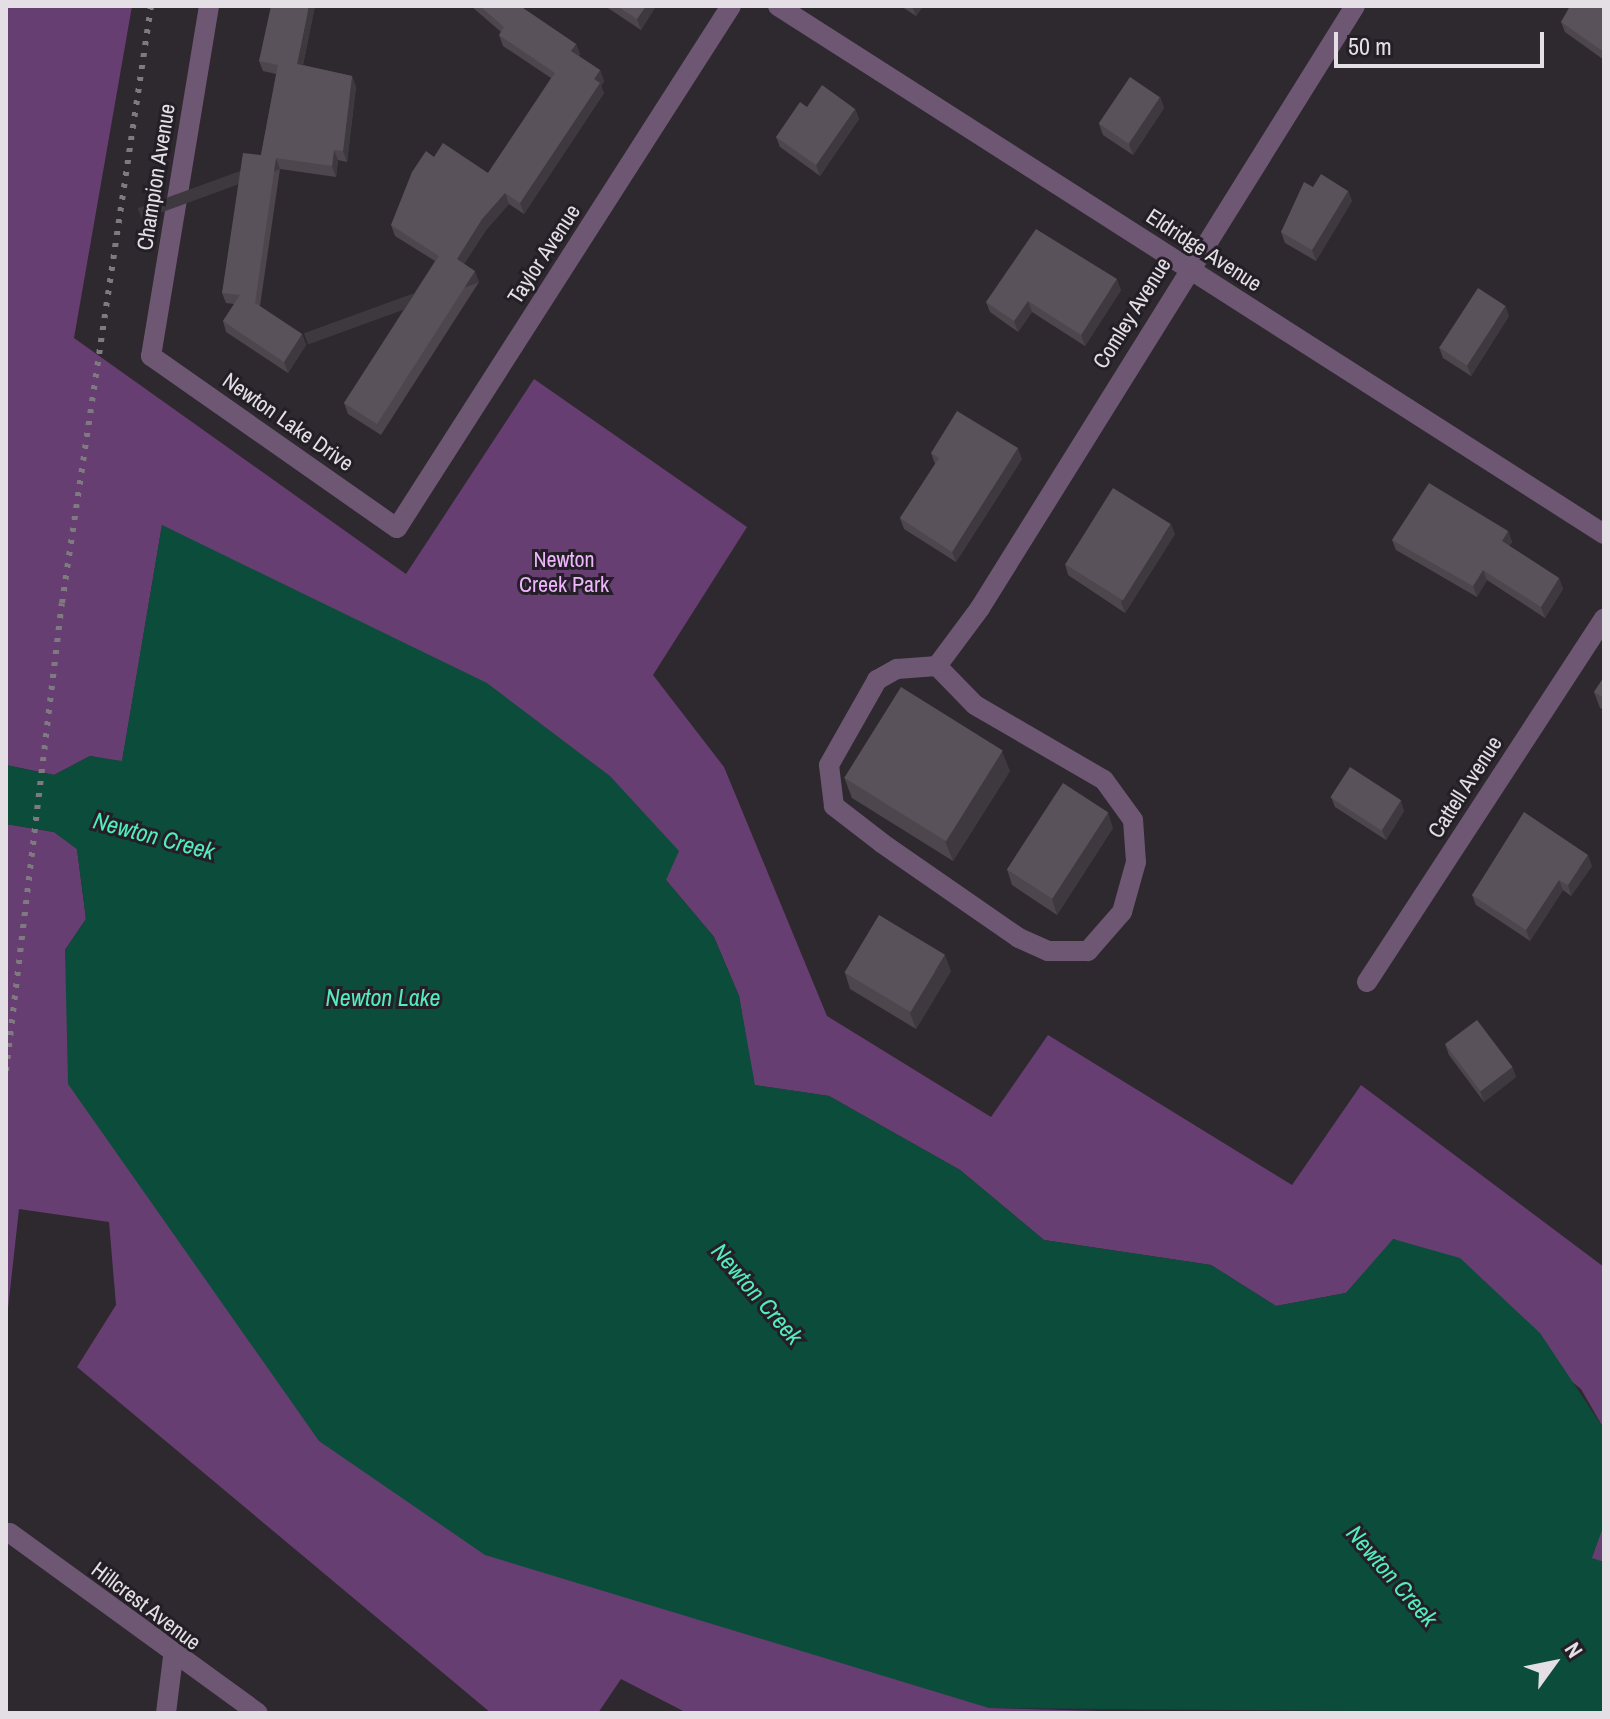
<!DOCTYPE html>
<html>
<head>
<meta charset="utf-8">
<style>
	body { margin:0 }
	#map { position:relative; width:1610px; height:1719px; overflow:hidden; background:#2e282f; font-family:"Archivo Narrow",sans-serif }
	div>[style] { position:absolute }
	[style*='--x'] { left:calc(var(--x)*1px); top:calc(var(--y)*1px); width:calc(var(--w)*1px); rotate:calc(var(--a)*1deg) }
	.green>* { inset:0; background:#673e71 }
	.water>* { inset:0; background:#0c4c3b }
	.minor>* { height:20px; margin:-10px; padding:0 10px; transform-origin:10px; border-radius:10px; background:#6d5773 }
	.rail>* { height:6px; margin-top:-3px; transform-origin:0; background:repeating-linear-gradient(90deg,#7f7a80 0 4px,transparent 0 12px) }
	.wall>* { inset:0; background:#4d474d }
	.shaded-wall>* { inset:0; background:#3e393f; transform-origin:0 0 }
	.building>* { inset:0; background:#59525a; transform-origin:0 0 }
	span { translate:-50% -50%; white-space:nowrap; text-align:center; line-height:1.15; -webkit-text-stroke:6px #241f26; paint-order:stroke }
	.street-label { font-size:22px; color:#e3dfe4 }
	.park-label { font-size:22px; color:#efb6fe }
	.water-label { font-size:24px; color:#52ecbf; font-style:italic }
	.frame { position:absolute; inset:0; border:8px solid #e3dfe4; pointer-events:none }
	.north { position:absolute; left:1514px; top:1623px; width:80px; height:80px; -webkit-text-stroke:6px #241f26; paint-order:stroke; rotate:57deg; font-size:22px; font-weight:700; line-height:32px; text-align:center; color:#e3dfe4 }
	.north::after { content:''; display:block; margin:auto; width:28px; height:36px; background:#e3dfe4; clip-path:polygon(50% 0,100% 100%,50% 72%,0 100%) }
	.scale { position:absolute; left:1334px; top:32px; width:210px; height:36px; box-sizing:border-box; border:4px solid #e3dfe4; border-top:0; padding-left:10px; font-size:24px; line-height:28px; white-space:nowrap; color:#e3dfe4; -webkit-text-stroke:6px #241f26; paint-order:stroke }
</style>
</head>
<body>
<div id="map">
	<div class="green">
		<div style="clip-path:polygon(6px 6px,132px 6px,74px 338px,379px 555px,406px 574px,534px 379px,747px 527px,653px 675px,724px 767px,827px 1016px,991px 1117px,1048px 1035px,1292px 1185px,1361px 1085px,1604px 1267px,1604px 1429px,1581px 1389px,1394px 1239px,1346px 1293px,1276px 1306px,1211px 1265px,1044px 1240px,960px 1170px,829px 1096px,754px 1085px,739px 996px,714px 937px,666px 880px,162px 525px,122px 762px,90px 756px,54px 775px,6px 765px)"></div>
		<div style="clip-path:polygon(6px 824px,54px 832px,77px 849px,86px 919px,65px 950px,989px 1708px,1178px 1713px,687px 1713px,621px 1679px,598px 1713px,491px 1713px,77px 1367px,116px 1305px,109px 1222px,19px 1209px,6px 1327px)"></div>
		<div style="clip-path:polygon(1604px 1524px,1604px 1562px,1591px 1559px)"></div>
	</div>
	<div class="water">
		<div style="clip-path:polygon(162px 525px,487px 683px,610px 776px,679px 851px,666px 880px,714px 937px,739px 996px,755px 1085px,829px 1096px,960px 1170px,1044px 1240px,1211px 1265px,1276px 1306px,1346px 1293px,1393px 1239px,1460px 1258px,1540px 1333px,1604px 1429px,1604px 1524px,1592px 1558px,1604px 1562px,1604px 1713px,989px 1708px,485px 1555px,319px 1441px,68px 1084px,65px 950px,86px 919px,77px 849px,54px 832px,6px 824px,6px 765px,54px 775px,90px 756px,122px 761px)"></div>
	</div>
	<div class="minor">
		<div style="--x:209;--y:6;--w:355;--a:99.4"></div>
		<div style="--x:151;--y:356;--w:300;--a:35"></div>
		<div style="--x:397;--y:528;--w:620;--a:-57.39"></div>
		<div style="--x:778;--y:6;--w:980;--a:32.59"></div>
		<div style="--x:937;--y:666;--w:54;--a:45.7"></div>
		<div style="--x:975;--y:705;--w:149;--a:30.2"></div>
		<div style="--x:1104;--y:780;--w:49;--a:54.1"></div>
		<div style="--x:1133;--y:820;--w:42;--a:85.9"></div>
		<div style="--x:1136;--y:862;--w:52;--a:105.6"></div>
		<div style="--x:1122;--y:912;--w:52;--a:131.1"></div>
		<div style="--x:1088;--y:951;--w:40;--a:180"></div>
		<div style="--x:1048;--y:951;--w:32;--a:-156"></div>
		<div style="--x:1019;--y:938;--w:167;--a:-145.3"></div>
		<div style="--x:882;--y:843;--w:61;--a:-142.4"></div>
		<div style="--x:834;--y:806;--w:41;--a:-97"></div>
		<div style="--x:829;--y:765;--w:98;--a:-60.5"></div>
		<div style="--x:877;--y:680;--w:23;--a:-29"></div>
		<div style="--x:897;--y:669;--w:40;--a:-4.3"></div>
		<div style="--x:937;--y:666;--w:72;--a:-53.4"></div>
		<div style="--x:980;--y:608;--w:709;--a:-58.08"></div>
		<div style="--x:1367;--y:982;--w:434;--a:-56.9"></div>
		<div style="--x:10;--y:1533;--w:306;--a:36"></div>
		<div style="--x:166;--y:1713;--w:56;--a:-82.9"></div>
	</div>
	<div class="rail">
		<div style="--x:6;--y:1071;--w:471;--a:-83.2"></div>
		<div style="--x:62;--y:603;--w:604;--a:-81.52"></div>
	</div>
	<div class="wall">
		<div style="clip-path:polygon(315px 6px,303px 65px,352px 76px,356px 87px,347px 162px,338px 160px,336px 177px,280px 169px,260px 306px,302px 334px,306px 345px,288px 373px,226px 332px,223px 321px,234px 304px,226px 303px,222px 293px,261px 155px,276px 74px,263px 71px,259px 61px)"></div>
		<div style="clip-path:polygon(471px 6px,520px 6px,576px 44px,580px 54px,579px 56px,600px 70px,604px 81px,601px 86px,604px 93px,524px 214px,509px 204px,486px 230px,464px 264px,479px 282px,381px 435px,348px 414px,344px 403px,435px 261px,395px 236px,391px 225px,434px 157px,488px 173px,551px 78px,503px 46px,499px 35px,501px 32px)"></div>
		<div style="clip-path:polygon(605px 6px,656px 6px,641px 30px)"></div>
		<div style="clip-path:polygon(901px 6px,923px 6px,916px 16px)"></div>
		<div style="clip-path:polygon(1604px 6px,1604px 60px,1565px 32px,1561px 22px)"></div>
		<div style="clip-path:polygon(1160px 97px,1164px 108px,1133px 155px,1103px 135px,1099px 124px)"></div>
		<div style="clip-path:polygon(855px 109px,859px 119px,820px 176px,780px 147px,776px 137px)"></div>
		<div style="clip-path:polygon(1313px 187px,1348px 191px,1352px 201px,1316px 261px,1285px 243px,1281px 232px)"></div>
		<div style="clip-path:polygon(1121px 290px,1085px 346px,1032px 312px,1018px 332px,990px 312px,986px 302px)"></div>
		<div style="clip-path:polygon(1509px 316px,1471px 376px,1443px 358px,1439px 347px)"></div>
		<div style="clip-path:polygon(931px 453px,1022px 459px,956px 562px,904px 529px,900px 518px,935px 464px)"></div>
		<div style="clip-path:polygon(1508px 531px,1512px 542px,1509px 546px,1559px 578px,1563px 589px,1545px 618px,1487px 580px,1477px 597px,1396px 550px,1392px 540px)"></div>
		<div style="clip-path:polygon(1175px 534px,1125px 613px,1068px 575px,1065px 564px)"></div>
		<div style="clip-path:polygon(1604px 677px,1604px 710px,1600px 708px,1594px 692px)"></div>
		<div style="clip-path:polygon(1010px 771px,953px 861px,852px 798px,844px 777px)"></div>
		<div style="clip-path:polygon(1331px 797px,1404px 811px,1386px 840px,1335px 807px)"></div>
		<div style="clip-path:polygon(1113px 828px,1057px 915px,1012px 885px,1007px 869px)"></div>
		<div style="clip-path:polygon(1592px 866px,1571px 896px,1563px 890px,1530px 941px,1476px 905px,1472px 895px)"></div>
		<div style="clip-path:polygon(951px 971px,916px 1029px,850px 989px,845px 973px)"></div>
		<div style="clip-path:polygon(1445px 1044px,1512px 1067px,1516px 1077px,1484px 1102px,1449px 1055px)"></div>
	</div>
	<div class="shaded-wall">
		<div style="clip-path:polygon(309px 6px,315px 6px,301px 75px,297px 64px)"></div>
		<div style="clip-path:polygon(646px 6px,656px 6px,641px 30px,637px 19px)"></div>
		<div style="clip-path:polygon(912px 6px,923px 6px,916px 16px)"></div>
		<div style="clip-path:polygon(576px 44px,580px 54px,575px 62px,571px 51px)"></div>
		<div style="clip-path:polygon(600px 70px,604px 81px,601px 86px,604px 93px,524px 214px,520px 203px)"></div>
		<div style="clip-path:polygon(352px 76px,356px 87px,347px 162px,343px 151px)"></div>
		<div style="clip-path:polygon(1160px 97px,1164px 108px,1133px 155px,1129px 144px)"></div>
		<div style="clip-path:polygon(855px 109px,859px 119px,820px 176px,816px 165px)"></div>
		<div style="clip-path:polygon(334px 150px,338px 160px,336px 177px,332px 166px)"></div>
		<div style="left:276px;top:158px;width:12px;height:147px;rotate:70deg"></div>
		<div style="clip-path:polygon(1348px 191px,1352px 201px,1316px 261px,1312px 250px)"></div>
		<div style="clip-path:polygon(505px 193px,509px 204px,486px 230px,460px 270px,457px 259px,482px 219px)"></div>
		<div style="left:475px;top:271px;width:12px;height:182px;rotate:70deg"></div>
		<div style="clip-path:polygon(1117px 279px,1121px 290px,1085px 346px,1081px 335px)"></div>
		<div style="clip-path:polygon(1028px 301px,1032px 312px,1018px 332px,1014px 321px)"></div>
		<div style="clip-path:polygon(1506px 306px,1509px 316px,1471px 376px,1467px 365px)"></div>
		<div style="clip-path:polygon(302px 334px,306px 345px,288px 373px,284px 362px)"></div>
		<div style="clip-path:polygon(1018px 448px,1022px 459px,956px 562px,952px 552px)"></div>
		<div style="clip-path:polygon(1171px 524px,1175px 534px,1125px 613px,1121px 602px)"></div>
		<div style="clip-path:polygon(1508px 531px,1512px 542px,1506px 552px,1502px 541px)"></div>
		<div style="clip-path:polygon(1483px 570px,1487px 580px,1477px 597px,1473px 586px)"></div>
		<div style="clip-path:polygon(1559px 578px,1563px 589px,1545px 618px,1541px 607px)"></div>
		<div style="clip-path:polygon(1002px 751px,1010px 771px,953px 861px,945px 841px)"></div>
		<div style="clip-path:polygon(1401px 800px,1404px 811px,1386px 840px,1382px 830px)"></div>
		<div style="clip-path:polygon(1108px 812px,1113px 828px,1057px 915px,1052px 899px)"></div>
		<div style="clip-path:polygon(1588px 855px,1592px 866px,1571px 896px,1568px 885px)"></div>
		<div style="clip-path:polygon(1559px 880px,1563px 890px,1530px 941px,1526px 930px)"></div>
		<div style="clip-path:polygon(945px 955px,951px 971px,916px 1029px,910px 1013px)"></div>
		<div style="clip-path:polygon(1512px 1067px,1516px 1077px,1484px 1102px,1480px 1091px)"></div>
	</div>
	<div class="building">
		<div style="clip-path:polygon(271px 6px,309px 6px,297px 64px,352px 76px,343px 151px,334px 150px,332px 166px,276px 158px,255px 303px,302px 334px,284px 362px,223px 321px,240px 295px,222px 293px,243px 153px,261px 155px,278px 65px,259px 61px)"></div>
		<div style="clip-path:polygon(480px 6px,520px 6px,576px 44px,571px 51px,600px 70px,594px 79px,600px 83px,520px 203px,505px 193px,482px 219px,457px 259px,475px 271px,377px 424px,344px 403px,439px 256px,391px 225px,412px 172px,426px 151px,434px 157px,443px 143px,488px 173px,555px 73px,499px 35px,504px 27px)"></div>
		<div style="clip-path:polygon(617px 6px,646px 6px,637px 19px)"></div>
		<div style="clip-path:polygon(1570px 6px,1604px 6px,1604px 52px,1561px 22px)"></div>
		<div style="left:1130px;top:77px;width:36px;height:56px;rotate:34deg"></div>
		<div style="clip-path:polygon(822px 85px,855px 109px,816px 165px,776px 137px,800px 102px,807px 107px)"></div>
		<div style="clip-path:polygon(1321px 174px,1348px 191px,1312px 250px,1281px 232px,1304px 182px,1313px 187px)"></div>
		<div style="clip-path:polygon(1036px 229px,1117px 279px,1081px 335px,1028px 301px,1014px 321px,986px 302px)"></div>
		<div style="left:1478px;top:288px;width:33px;height:71px;rotate:33deg"></div>
		<div style="clip-path:polygon(957px 411px,1018px 448px,952px 552px,900px 518px,939px 458px,931px 453px)"></div>
		<div style="clip-path:polygon(1429px 483px,1508px 531px,1502px 541px,1559px 578px,1541px 607px,1483px 570px,1473px 586px,1392px 540px)"></div>
		<div style="left:1113px;top:488px;width:68px;height:90px;rotate:32deg"></div>
		<div style="clip-path:polygon(1604px 677px,1604px 698px,1594px 692px)"></div>
		<div style="left:901px;top:687px;width:120px;height:107px;rotate:32deg"></div>
		<div style="left:1350px;top:767px;width:61px;height:36px;rotate:33deg"></div>
		<div style="left:1063px;top:783px;width:54px;height:103px;rotate:33deg"></div>
		<div style="clip-path:polygon(1524px 812px,1588px 855px,1568px 885px,1559px 880px,1526px 930px,1472px 895px)"></div>
		<div style="left:879px;top:915px;width:77px;height:67px;rotate:31deg"></div>
		<div style="left:1477px;top:1020px;width:59px;height:40px;rotate:53deg"></div>
	</div>
	<div class="street-label">
		<span style="left:156px;top:177px;rotate:-81deg">Champion Avenue</span>
		<span style="left:1204px;top:250px;rotate:33deg">Eldridge Avenue</span>
		<span style="left:544px;top:254px;rotate:-57deg">Taylor Avenue</span>
		<span style="left:1132px;top:313px;rotate:-58deg">Comley Avenue</span>
		<span style="left:288px;top:422px;rotate:35deg">Newton Lake Drive</span>
		<span style="left:1465px;top:787px;rotate:-57deg">Cattell Avenue</span>
		<span style="left:146px;top:1606px;rotate:37deg">Hillcrest Avenue</span>
	</div>
	<div class="park-label">
		<span style="left:564px;top:572px">Newton<br>Creek Park</span>
	</div>
	<div class="water-label">
		<span style="left:154px;top:836px;rotate:15deg">Newton Creek</span>
		<span style="left:383px;top:998px">Newton Lake</span>
		<span style="left:757px;top:1294px;rotate:49deg">Newton Creek</span>
		<span style="left:1392px;top:1576px;rotate:49deg">Newton Creek</span>
	</div>
	<div class="frame"></div>
	<div class="north">N</div>
	<div class="scale">50 m</div>
</div>
</body>
</html>
